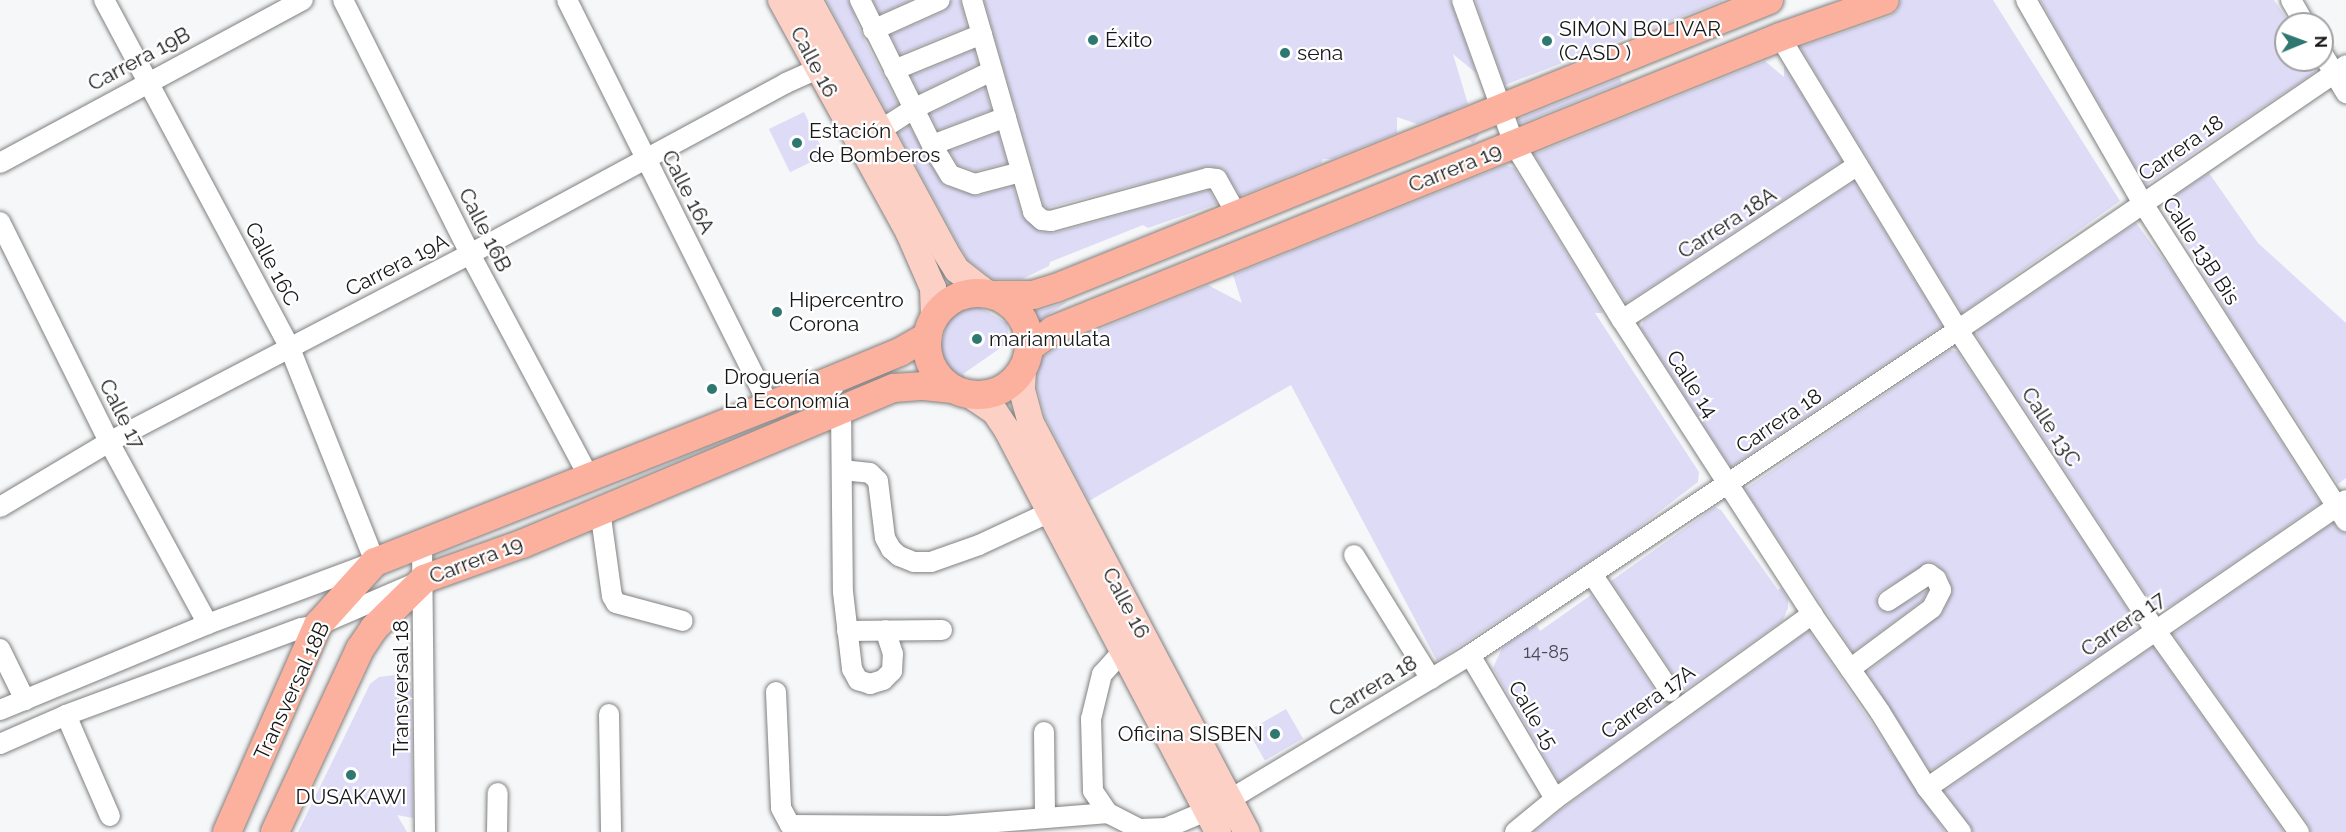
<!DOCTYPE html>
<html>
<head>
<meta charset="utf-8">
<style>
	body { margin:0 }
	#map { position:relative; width:2346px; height:832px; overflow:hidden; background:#f6f7f8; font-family:Raleway,sans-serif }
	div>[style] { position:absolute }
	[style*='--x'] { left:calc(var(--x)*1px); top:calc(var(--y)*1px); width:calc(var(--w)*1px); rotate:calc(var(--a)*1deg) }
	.building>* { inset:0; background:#dedbf7; transform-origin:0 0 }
	.roads { filter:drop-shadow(0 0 2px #808081) drop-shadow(0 0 2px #808081) }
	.minor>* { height:20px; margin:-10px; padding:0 10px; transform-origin:10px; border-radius:10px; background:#fff }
	.major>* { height:26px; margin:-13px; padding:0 13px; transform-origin:13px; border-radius:13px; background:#fdd0c5 }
	.highway>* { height:28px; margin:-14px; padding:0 14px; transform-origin:14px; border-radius:14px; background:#fcb19e }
	.highway>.ring { margin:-14px; padding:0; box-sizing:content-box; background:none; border:28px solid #fcb19e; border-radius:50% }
	.dots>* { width:16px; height:16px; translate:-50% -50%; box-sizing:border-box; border:3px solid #fff; border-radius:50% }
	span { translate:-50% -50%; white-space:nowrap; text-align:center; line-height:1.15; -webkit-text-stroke:4.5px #fff; paint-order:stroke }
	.number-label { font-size:18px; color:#494850 }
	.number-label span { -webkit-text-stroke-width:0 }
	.poi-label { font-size:21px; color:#171718 }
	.left { translate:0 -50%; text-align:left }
	.right { translate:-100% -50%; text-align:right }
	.street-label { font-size:21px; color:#171718 }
	.north { position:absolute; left:2274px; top:12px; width:60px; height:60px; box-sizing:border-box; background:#fff; border:2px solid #a2a2a3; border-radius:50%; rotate:89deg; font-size:16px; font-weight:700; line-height:24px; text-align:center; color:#171718 }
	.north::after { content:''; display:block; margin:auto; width:21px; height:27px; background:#2f7771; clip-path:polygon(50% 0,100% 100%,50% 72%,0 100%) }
</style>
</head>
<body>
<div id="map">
	<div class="building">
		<div style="clip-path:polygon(826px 0,848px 0,862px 35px,898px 104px,887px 112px)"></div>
		<div style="clip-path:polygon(873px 0,911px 0,880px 14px)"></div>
		<div style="clip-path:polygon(952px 0,960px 0,967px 27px,900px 54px,891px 35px,945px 11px)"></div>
		<div style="clip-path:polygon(984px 0,1450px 0,1476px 73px,1453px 54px,1468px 104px,1417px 124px,1397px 117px,1397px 133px,1332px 159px,1323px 159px,1321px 163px,1240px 196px,1224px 169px,1209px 166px,1047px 208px,1044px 205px)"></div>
		<div style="clip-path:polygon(1475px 0,1722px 0,1722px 1px,1505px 85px)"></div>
		<div style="clip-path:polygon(1901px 0,1993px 0,2120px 201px,1962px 313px,1800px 47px,1890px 16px,1898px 10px)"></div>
		<div style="clip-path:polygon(2040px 0,2274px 0,2286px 18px,2286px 60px,2312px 60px,2318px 70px,2146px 185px)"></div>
		<div style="clip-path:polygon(974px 50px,978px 64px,919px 93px,911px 76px)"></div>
		<div style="clip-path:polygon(1765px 61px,1784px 77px,1784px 66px,1842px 161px,1626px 303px,1534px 154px)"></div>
		<div style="left:1620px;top:78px;width:5px;height:110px;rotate:68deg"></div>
		<div style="clip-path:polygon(985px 88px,991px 110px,938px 130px,930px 114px)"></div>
		<div style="left:804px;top:112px;width:48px;height:39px;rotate:64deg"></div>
		<div style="clip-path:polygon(909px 126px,940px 181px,945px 186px,977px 196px,1013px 186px,1022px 216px,1041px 232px,1054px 233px,1209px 190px,1217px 204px,1148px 228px,1143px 225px,1050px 262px,1049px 266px,1022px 279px,993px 279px,968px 260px,958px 243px,898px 133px)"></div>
		<div style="clip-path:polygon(998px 133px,1007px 163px,976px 171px,958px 165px,950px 151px)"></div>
		<div style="left:1479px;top:135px;width:10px;height:94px;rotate:127deg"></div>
		<div style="clip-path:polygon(1506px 165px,1514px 168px,1513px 166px,1603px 313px,1595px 313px,1699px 472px,1698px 482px,1626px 537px,1437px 661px,1291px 385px,1089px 501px,1045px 417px,1037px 388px,1036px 362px,1061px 345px,1208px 285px,1242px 303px,1233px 275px)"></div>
		<div style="clip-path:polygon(2209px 173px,2258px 243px,2346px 323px,2346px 478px,2338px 484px,2229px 316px,2163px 207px,2163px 204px)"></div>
		<div style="clip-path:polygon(1854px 182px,1942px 326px,1731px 467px,1641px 328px,1644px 320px)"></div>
		<div style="clip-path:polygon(2136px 223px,2172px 271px,2320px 503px,2169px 607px,2156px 609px,1976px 335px,1979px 330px)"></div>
		<div style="clip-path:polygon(1067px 302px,1031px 326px,1026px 326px,1019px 312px,1037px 311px)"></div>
		<div style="clip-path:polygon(979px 307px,1007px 323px,1009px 342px,963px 374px,967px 381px,955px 373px,938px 371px,931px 353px,942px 344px,949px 313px,959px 308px)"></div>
		<div style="clip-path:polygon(1950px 350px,1957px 351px,2137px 624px,2134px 631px,1933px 769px,1929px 769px,1867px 672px,1942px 614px,1953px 591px,1947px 574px,1936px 564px,1929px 562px,1881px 591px,1877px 596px,1878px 607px,1888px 613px,1928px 590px,1923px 600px,1853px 652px,1745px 489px)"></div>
		<div style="clip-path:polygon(1715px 507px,1721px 510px,1778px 590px,1781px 588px,1788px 599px,1788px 608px,1783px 620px,1681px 693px,1680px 684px,1611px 581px)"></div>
		<div style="clip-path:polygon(2333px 523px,2340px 531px,2346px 533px,2346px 832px,2311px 832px,2309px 825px,2173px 634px)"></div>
		<div style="clip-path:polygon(1591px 595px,1660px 698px,1668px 703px,1559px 782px,1493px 668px,1502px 648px,1536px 625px,1540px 631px)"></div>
		<div style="clip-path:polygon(1809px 631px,1945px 832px,1534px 832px,1562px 809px)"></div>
		<div style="clip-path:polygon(2153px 647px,2284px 832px,1973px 832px,1970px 825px,1944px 791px)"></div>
		<div style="clip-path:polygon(395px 675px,407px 679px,411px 684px,413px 818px,397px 815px,407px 832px,298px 832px,370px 684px,379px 677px)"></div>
		<div style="left:1286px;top:709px;width:34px;height:44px;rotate:60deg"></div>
	</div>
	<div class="roads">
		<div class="minor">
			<div style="--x:343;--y:0;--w:284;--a:63.4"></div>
			<div style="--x:470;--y:254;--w:255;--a:61.9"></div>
			<div style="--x:567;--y:0;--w:453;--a:63.5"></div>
			<div style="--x:860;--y:0;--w:162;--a:63.6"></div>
			<div style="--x:932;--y:145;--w:35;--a:59"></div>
			<div style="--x:950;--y:175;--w:27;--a:20"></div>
			<div style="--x:975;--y:184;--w:48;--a:-14.6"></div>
			<div style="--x:972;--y:0;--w:221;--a:73.9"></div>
			<div style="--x:1033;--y:212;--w:12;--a:42"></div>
			<div style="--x:1042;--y:220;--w:9;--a:6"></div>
			<div style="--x:1051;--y:221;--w:163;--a:-15.3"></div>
			<div style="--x:1208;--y:178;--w:9;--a:6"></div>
			<div style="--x:1217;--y:179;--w:41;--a:60.9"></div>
			<div style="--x:1462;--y:0;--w:153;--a:70.1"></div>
			<div style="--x:1514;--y:144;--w:206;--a:58.5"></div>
			<div style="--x:1622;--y:320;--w:350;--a:57.1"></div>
			<div style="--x:1812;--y:614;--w:119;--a:55.2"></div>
			<div style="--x:1880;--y:712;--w:89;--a:58.3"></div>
			<div style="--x:1927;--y:788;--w:56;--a:52.3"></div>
			<div style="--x:2026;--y:0;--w:233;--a:60.1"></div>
			<div style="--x:2142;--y:202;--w:379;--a:57.4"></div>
			<div style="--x:2291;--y:0;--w:28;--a:60"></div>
			<div style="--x:873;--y:30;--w:73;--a:-24.1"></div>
			<div style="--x:1780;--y:37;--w:343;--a:58.7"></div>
			<div style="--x:1958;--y:330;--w:360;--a:56.7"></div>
			<div style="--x:2156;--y:631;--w:247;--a:54.6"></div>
			<div style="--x:2322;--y:53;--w:47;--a:59"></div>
			<div style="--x:894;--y:70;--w:95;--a:-22.2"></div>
			<div style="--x:879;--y:131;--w:40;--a:-32.9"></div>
			<div style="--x:913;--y:109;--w:88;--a:-25.7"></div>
			<div style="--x:932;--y:145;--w:79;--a:-20.7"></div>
			<div style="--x:0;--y:163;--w:344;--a:-28.3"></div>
			<div style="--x:0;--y:222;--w:246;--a:63.6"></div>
			<div style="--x:109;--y:442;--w:207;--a:61.5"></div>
			<div style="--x:1622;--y:320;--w:282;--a:-33.3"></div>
			<div style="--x:841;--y:410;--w:182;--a:89.4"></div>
			<div style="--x:843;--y:592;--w:78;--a:83.3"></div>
			<div style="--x:852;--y:669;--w:13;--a:61"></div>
			<div style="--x:858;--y:680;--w:13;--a:18"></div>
			<div style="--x:870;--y:684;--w:14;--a:-17"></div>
			<div style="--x:883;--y:680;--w:13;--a:-45"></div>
			<div style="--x:892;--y:671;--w:17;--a:-87"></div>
			<div style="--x:893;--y:654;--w:25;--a:-108"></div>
			<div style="--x:842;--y:470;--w:28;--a:6"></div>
			<div style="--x:870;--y:473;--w:11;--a:45"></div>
			<div style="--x:878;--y:481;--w:57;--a:83"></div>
			<div style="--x:885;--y:538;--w:13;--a:61"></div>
			<div style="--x:891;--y:549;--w:11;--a:41"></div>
			<div style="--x:899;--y:556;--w:16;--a:22"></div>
			<div style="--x:914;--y:562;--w:17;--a:0"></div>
			<div style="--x:931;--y:562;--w:51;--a:-19.5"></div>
			<div style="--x:979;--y:545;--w:78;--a:-24.9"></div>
			<div style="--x:0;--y:507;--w:127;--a:-30.8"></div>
			<div style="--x:109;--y:442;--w:407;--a:-27.5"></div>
			<div style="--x:470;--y:254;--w:359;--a:-28.4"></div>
			<div style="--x:786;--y:83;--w:34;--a:-24"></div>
			<div style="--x:600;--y:510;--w:87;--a:82.1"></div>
			<div style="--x:612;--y:596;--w:8;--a:60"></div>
			<div style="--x:616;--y:603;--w:69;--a:15"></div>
			<div style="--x:422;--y:544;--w:288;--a:89.4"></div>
			<div style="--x:1354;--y:555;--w:146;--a:58.2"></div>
			<div style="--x:1592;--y:574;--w:141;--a:56.3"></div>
			<div style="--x:847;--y:631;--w:95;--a:-0.6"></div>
			<div style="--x:0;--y:649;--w:57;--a:63.9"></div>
			<div style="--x:1123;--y:651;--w:31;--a:132"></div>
			<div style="--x:1102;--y:674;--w:46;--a:103.7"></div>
			<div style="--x:1091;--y:719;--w:72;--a:88.4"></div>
			<div style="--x:1093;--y:791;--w:27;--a:56"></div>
			<div style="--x:1108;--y:813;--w:36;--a:27"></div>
			<div style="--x:1140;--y:829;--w:26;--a:-2"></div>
			<div style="--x:1166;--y:828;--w:43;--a:-23"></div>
			<div style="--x:1470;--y:655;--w:167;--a:59.4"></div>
			<div style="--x:1850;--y:669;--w:102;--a:-36.6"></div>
			<div style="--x:1932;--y:608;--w:20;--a:-63"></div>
			<div style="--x:1941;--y:590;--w:12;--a:-114"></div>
			<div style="--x:1936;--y:579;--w:9;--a:-144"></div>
			<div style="--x:1929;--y:574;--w:49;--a:146.6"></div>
			<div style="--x:776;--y:692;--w:116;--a:87.5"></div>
			<div style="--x:781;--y:808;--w:19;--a:62"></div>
			<div style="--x:790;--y:825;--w:157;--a:0.4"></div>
			<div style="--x:947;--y:826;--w:162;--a:-4.6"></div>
			<div style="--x:0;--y:710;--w:225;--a:-22.5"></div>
			<div style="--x:208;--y:624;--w:178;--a:-20.4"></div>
			<div style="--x:375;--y:562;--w:230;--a:-111.7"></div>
			<div style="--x:290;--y:348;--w:395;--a:-118.1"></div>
			<div style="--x:609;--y:714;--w:118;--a:89"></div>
			<div style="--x:66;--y:715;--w:110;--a:66.5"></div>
			<div style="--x:1044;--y:732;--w:86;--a:89.3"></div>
			<div style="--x:0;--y:744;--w:72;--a:-23.7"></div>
			<div style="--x:66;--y:715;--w:251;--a:-20.3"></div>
			<div style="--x:301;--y:628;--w:17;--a:-10"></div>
			<div style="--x:318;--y:625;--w:101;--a:-23.3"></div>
			<div style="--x:1927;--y:788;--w:508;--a:-34.5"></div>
			<div style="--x:1229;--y:800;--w:281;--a:-31"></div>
			<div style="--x:1470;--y:655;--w:586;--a:-33.66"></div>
			<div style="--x:1958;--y:330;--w:470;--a:-34.3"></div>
			<div style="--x:497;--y:832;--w:39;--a:-89"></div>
			<div style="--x:1515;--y:832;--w:52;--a:-39.5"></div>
			<div style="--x:1555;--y:799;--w:317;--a:-35.7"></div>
		</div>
		<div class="major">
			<div style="--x:781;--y:0;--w:266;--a:61.2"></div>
			<div style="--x:909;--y:233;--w:60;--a:66.4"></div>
			<div style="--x:933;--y:288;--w:31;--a:88"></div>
			<div style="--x:809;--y:0;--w:285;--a:61.5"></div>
			<div style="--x:945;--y:251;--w:22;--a:58"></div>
			<div style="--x:957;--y:270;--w:37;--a:38"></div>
			<div style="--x:1023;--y:369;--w:21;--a:93"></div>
			<div style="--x:1022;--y:390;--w:34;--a:75"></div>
			<div style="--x:1031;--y:423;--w:463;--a:62.2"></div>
			<div style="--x:970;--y:395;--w:30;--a:34"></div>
			<div style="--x:995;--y:412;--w:22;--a:56"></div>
			<div style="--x:1007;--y:430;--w:454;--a:62.3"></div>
		</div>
		<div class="highway">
			<div class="ring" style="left:927px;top:293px;width:74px;height:74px"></div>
			<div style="--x:995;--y:295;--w:38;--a:0"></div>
			<div style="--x:1033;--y:295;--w:24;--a:-17"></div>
			<div style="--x:1056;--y:288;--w:769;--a:-22"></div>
			<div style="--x:1030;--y:347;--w:29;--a:-36"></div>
			<div style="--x:1053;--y:330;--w:784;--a:-21.95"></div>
			<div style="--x:1780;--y:37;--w:111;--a:-19.4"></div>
			<div style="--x:227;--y:832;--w:226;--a:-66.3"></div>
			<div style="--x:318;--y:625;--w:85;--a:-47.9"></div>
			<div style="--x:375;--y:562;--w:424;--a:-21.6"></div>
			<div style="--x:769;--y:406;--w:142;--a:-22.4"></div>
			<div style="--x:900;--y:352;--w:32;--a:-30"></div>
			<div style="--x:275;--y:832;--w:202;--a:-65.1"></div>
			<div style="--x:360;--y:649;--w:25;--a:-56"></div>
			<div style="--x:374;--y:628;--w:70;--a:-44.4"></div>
			<div style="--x:424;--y:579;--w:104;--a:-19.7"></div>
			<div style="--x:522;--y:544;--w:403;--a:-22.8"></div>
			<div style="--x:894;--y:388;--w:30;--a:-4"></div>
			<div style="--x:924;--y:386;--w:29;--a:6"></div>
		</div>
	</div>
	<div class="dots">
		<div style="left:1093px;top:40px;background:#2f7771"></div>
		<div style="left:1547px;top:41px;background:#2f7771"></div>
		<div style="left:1285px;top:53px;background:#2f7771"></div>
		<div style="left:797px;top:143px;background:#2f7771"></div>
		<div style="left:777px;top:312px;background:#2f7771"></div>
		<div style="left:977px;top:339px;background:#2f7771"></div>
		<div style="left:712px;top:389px;background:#2f7771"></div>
		<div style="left:1275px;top:734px;background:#2f7771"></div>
		<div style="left:351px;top:775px;background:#2f7771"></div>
	</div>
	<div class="number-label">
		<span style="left:1546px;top:652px">14-85</span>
	</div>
	<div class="poi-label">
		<span class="left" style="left:1559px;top:41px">SIMON BOLIVAR<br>(CASD )</span>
		<span class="left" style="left:1105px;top:40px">Éxito</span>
		<span class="left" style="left:1297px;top:53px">sena</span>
		<span class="left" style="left:809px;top:143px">Estación<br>de Bomberos</span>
		<span class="left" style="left:789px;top:312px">Hipercentro<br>Corona</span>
		<span class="left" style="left:989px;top:339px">mariamulata</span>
		<span class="left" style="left:724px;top:389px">Droguería<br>La Economía</span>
		<span class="right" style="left:1263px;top:734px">Oficina SISBEN</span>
		<span style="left:351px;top:797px">DUSAKAWI</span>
	</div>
	<div class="street-label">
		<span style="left:139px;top:59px;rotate:-28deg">Carrera 19B</span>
		<span style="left:814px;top:62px;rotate:62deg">Calle 16</span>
		<span style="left:2181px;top:148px;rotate:-35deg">Carrera 18</span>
		<span style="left:1455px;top:168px;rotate:-22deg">Carrera 19</span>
		<span style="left:688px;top:192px;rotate:63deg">Calle 16A</span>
		<span style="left:1727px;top:223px;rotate:-33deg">Carrera 18A</span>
		<span style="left:485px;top:230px;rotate:63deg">Calle 16B</span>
		<span style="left:2201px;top:251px;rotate:57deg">Calle 13B Bis</span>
		<span style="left:272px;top:264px;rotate:62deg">Calle 16C</span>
		<span style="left:397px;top:265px;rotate:-27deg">Carrera 19A</span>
		<span style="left:1692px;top:384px;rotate:57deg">Calle 14</span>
		<span style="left:122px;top:414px;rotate:63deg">Calle 17</span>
		<span style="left:1779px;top:421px;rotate:-34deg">Carrera 18</span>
		<span style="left:2051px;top:427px;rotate:57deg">Calle 13C</span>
		<span style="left:476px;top:560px;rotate:-21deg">Carrera 19</span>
		<span style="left:1126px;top:603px;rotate:62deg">Calle 16</span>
		<span style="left:2123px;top:624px;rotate:-35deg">Carrera 17</span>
		<span style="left:1373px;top:686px;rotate:-31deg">Carrera 18</span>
		<span style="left:401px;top:688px;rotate:-90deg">Transversal 18</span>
		<span style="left:292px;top:691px;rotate:-65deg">Transversal 18B</span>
		<span style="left:1648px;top:702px;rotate:-36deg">Carrera 17A</span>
		<span style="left:1533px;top:715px;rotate:59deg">Calle 15</span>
	</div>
	<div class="north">N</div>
</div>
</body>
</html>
